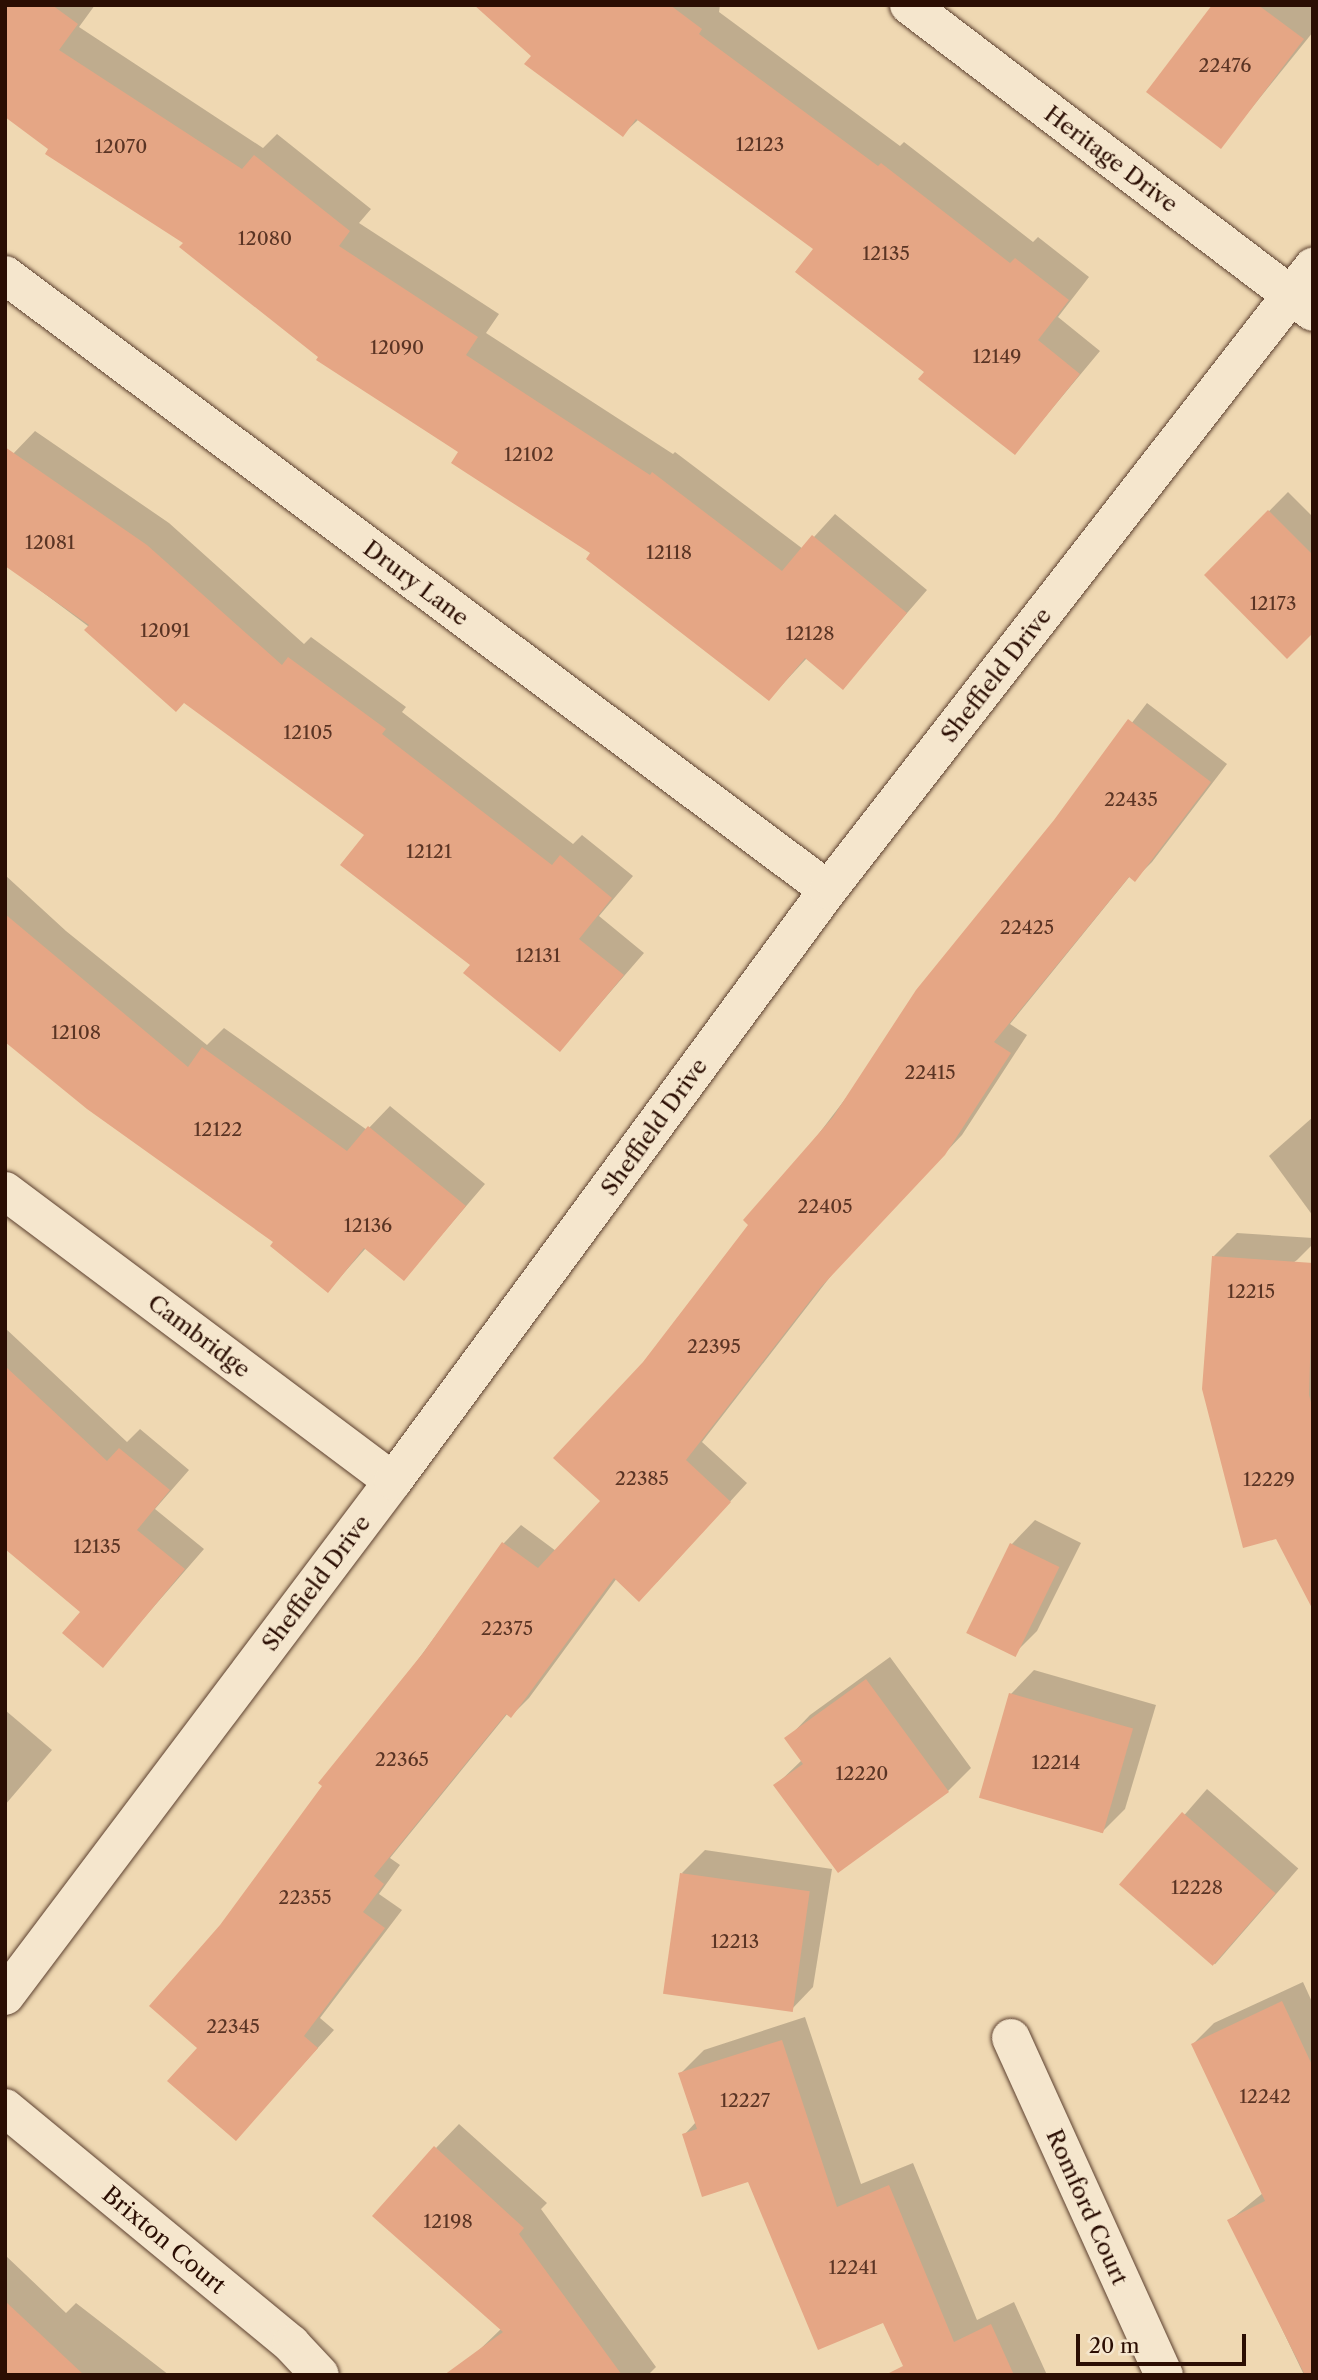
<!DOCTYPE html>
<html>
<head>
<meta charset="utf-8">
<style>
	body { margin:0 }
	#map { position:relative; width:1318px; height:2380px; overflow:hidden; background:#efd8b2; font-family:"Libre Caslon Text",serif }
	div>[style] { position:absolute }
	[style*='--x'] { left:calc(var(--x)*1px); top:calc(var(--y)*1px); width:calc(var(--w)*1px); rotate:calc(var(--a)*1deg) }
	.shadow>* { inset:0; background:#0003; transform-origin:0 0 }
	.building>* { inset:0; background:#e5a685; transform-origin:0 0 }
	.roads { filter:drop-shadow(0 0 2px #5c402f) drop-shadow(0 0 2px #5c402f) }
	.street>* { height:38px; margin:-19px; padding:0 19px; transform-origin:19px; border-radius:19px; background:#f5e6cd }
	span { translate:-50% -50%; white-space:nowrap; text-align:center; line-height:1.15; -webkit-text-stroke:7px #f5e6cd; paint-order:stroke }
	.number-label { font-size:19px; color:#5a3424 }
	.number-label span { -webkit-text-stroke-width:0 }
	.street-label { font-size:23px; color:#2b0e03 }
	.frame { position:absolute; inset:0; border:7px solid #2b0e03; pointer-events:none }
	.scale { position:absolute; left:1076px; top:2334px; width:170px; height:32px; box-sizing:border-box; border:4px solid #2b0e03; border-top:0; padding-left:9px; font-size:21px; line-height:24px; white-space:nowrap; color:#2b0e03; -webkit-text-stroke:5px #f5e6cd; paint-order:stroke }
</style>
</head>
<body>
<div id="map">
	<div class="shadow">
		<div style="clip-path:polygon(5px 5px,95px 5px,79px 27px,263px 148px,277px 134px,371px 209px,359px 223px,499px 314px,486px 333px,673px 454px,675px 452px,803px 549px,835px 514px,927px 590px,843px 687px,807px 658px,769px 699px,593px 553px,461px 451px,320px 357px,186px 242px,51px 149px)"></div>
		<div style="clip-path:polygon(477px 5px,720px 5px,719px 12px,900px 146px,904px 142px,1033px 242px,1038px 237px,1089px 277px,1058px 317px,1100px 351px,1015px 453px,926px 372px,815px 249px,639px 119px,622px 135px)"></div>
		<div style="clip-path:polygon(1214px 5px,1313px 5px,1313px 32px,1221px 146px)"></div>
		<div style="clip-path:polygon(35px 431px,169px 523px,304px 644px,311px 637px,406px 707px,402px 712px,573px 844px,582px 835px,633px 876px,599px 916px,644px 953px,560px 1050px,472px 964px,366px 834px,5px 564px,5px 447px,11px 456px)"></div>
		<div style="clip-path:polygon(1288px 492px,1313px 517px,1313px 630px,1206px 575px)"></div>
		<div style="clip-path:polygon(1147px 703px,1227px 764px,1152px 862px,1135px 879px,1130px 876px,1010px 1024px,1027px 1035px,962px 1135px,837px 1268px,702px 1442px,747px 1483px,657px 1582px,617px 1578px,529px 1698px,511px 1716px,508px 1713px,390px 1858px,400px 1865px,379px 1894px,402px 1910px,320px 2018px,334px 2030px,236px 2139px,199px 2048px,222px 1926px,504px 1543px,521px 1525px,556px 1551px,603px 1501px,644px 1363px)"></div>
		<div style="clip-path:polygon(5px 875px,66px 931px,207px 1045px,224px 1028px,367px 1130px,390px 1106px,485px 1184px,404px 1279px,366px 1248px,328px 1291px,275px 1242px,5px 1040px)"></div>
		<div style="clip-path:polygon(1313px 1117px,1313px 1216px,1269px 1156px)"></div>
		<div style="clip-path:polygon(1237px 1233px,1313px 1238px,1313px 1244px,1297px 1260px,1246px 1297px,1313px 1300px,1313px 1606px,1214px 1256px)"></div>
		<div style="clip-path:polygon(5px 1328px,127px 1442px,140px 1429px,189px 1470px,155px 1509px,204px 1549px,103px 1665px,83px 1612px,5px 1506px)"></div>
		<div style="clip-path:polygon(1035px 1520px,1081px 1543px,1037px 1631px,1013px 1655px,1012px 1544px)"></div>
		<div style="clip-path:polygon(890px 1657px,971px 1768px,948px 1791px,776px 1785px,802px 1760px,787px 1739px,810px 1715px)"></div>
		<div style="clip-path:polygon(1034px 1670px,1156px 1705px,1125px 1809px,1101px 1833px,1011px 1694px)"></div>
		<div style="clip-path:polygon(5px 1710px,52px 1750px,5px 1805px)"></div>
		<div style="left:1207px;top:1789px;width:121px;height:127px;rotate:41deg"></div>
		<div style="clip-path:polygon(705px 1850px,832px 1869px,813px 1987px,790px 2011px,682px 1873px)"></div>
		<div style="clip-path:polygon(1303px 1982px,1313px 2004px,1313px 2375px,1304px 2375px,1230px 2220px,1263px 2193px,1193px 2044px,1214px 2023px)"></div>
		<div style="clip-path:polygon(805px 2017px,861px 2184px,913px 2163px,977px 2320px,1014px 2302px,1047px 2375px,909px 2375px,884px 2321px,749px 2179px,684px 2135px,696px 2122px,680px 2074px,704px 2050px)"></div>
		<div style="clip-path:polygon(459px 2124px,547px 2203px,541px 2209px,656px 2367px,648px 2375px,489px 2375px,474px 2355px,502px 2328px,436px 2148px)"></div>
		<div style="clip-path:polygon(5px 2255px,66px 2313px,76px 2303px,169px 2375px,5px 2375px)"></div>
	</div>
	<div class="building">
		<div style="clip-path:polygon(5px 5px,52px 5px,78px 24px,59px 50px,242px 169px,254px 155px,350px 231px,339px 246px,478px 337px,466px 355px,650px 475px,652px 472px,782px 571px,812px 535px,907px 613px,843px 690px,805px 658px,769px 701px,586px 559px,590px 553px,451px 463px,458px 452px,316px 360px,318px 357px,179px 247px,183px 243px,45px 154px,48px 149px,5px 117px)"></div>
		<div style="clip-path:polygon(474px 5px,670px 5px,702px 29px,699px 34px,878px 166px,881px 163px,1010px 263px,1015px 258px,1069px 300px,1038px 340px,1080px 374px,1015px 455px,918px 379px,924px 372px,795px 272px,813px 249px,636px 119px,623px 137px,524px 64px,531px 56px)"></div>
		<div style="clip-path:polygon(1212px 5px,1258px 5px,1304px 39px,1221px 149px,1146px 92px)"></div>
		<div style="clip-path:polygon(5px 447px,147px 545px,282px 665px,288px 657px,386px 729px,382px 734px,552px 865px,560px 855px,612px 898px,579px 939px,624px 975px,560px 1052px,463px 973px,470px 965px,340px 865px,364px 835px,184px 703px,176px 712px,84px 630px,89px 625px,5px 566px)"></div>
		<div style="clip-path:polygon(1268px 510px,1313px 555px,1313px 633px,1287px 659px,1204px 575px)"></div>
		<div style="clip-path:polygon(1128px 719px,1211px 782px,1135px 882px,1129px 877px,994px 1042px,1011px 1053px,945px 1155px,820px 1288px,686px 1460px,731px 1502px,639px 1602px,614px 1578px,511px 1718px,506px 1714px,374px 1876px,384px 1884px,363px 1912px,385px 1928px,304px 2036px,318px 2048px,236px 2141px,167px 2081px,197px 2048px,149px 2006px,220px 1925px,322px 1786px,318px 1783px,423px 1653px,502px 1542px,538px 1568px,600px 1501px,553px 1458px,643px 1362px,748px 1225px,743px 1220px,833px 1117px,916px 990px,1054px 820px)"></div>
		<div style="clip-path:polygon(5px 914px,188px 1067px,202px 1047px,347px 1151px,368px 1126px,466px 1206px,404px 1281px,364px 1248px,328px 1293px,270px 1246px,273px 1242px,87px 1109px,5px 1042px)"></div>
		<div style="clip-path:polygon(1212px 1256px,1313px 1263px,1309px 1395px,1313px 1410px,1313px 1610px,1276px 1539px,1243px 1548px,1202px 1389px)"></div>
		<div style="clip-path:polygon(5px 1366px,107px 1461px,119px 1448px,170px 1490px,137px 1530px,185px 1569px,103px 1668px,62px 1633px,80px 1612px,5px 1549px)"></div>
		<div style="left:1010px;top:1543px;width:55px;height:100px;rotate:26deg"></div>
		<div style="clip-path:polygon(866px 1679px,949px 1792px,838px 1873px,773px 1785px,803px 1764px,784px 1738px)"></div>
		<div style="left:1009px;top:1693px;width:129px;height:109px;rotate:16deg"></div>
		<div style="left:1182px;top:1812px;width:124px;height:96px;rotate:41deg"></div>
		<div style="left:680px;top:1873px;width:131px;height:122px;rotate:8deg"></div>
		<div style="clip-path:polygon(1282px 2001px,1313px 2067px,1313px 2375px,1305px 2375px,1227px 2220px,1265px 2201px,1191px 2044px)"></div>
		<div style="clip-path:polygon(782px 2040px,837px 2207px,889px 2185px,954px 2342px,991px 2324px,1014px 2375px,885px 2375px,903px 2366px,883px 2323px,818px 2350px,748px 2182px,702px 2197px,682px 2134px,697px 2129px,678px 2073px)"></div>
		<div style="clip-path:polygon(434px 2146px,524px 2228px,519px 2234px,622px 2375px,444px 2375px,503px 2332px,372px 2216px)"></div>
		<div style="clip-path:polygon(5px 2301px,84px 2375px,5px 2375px)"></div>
	</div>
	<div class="roads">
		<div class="street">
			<div style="--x:909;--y:5;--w:507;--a:37.23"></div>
			<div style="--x:5;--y:275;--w:1027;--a:36.77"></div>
			<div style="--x:5;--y:1191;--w:484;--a:36.8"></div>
			<div style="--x:5;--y:1996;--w:645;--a:-53.01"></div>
			<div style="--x:393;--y:1481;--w:734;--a:-53.65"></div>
			<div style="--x:828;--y:890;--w:790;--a:-52.1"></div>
			<div style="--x:1011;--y:2038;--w:370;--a:65.6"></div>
			<div style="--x:5;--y:2108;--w:371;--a:39.5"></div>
			<div style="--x:291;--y:2344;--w:42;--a:46.9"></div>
		</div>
	</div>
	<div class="number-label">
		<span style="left:1225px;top:66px">22476</span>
		<span style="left:760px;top:145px">12123</span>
		<span style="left:121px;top:147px">12070</span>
		<span style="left:265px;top:239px">12080</span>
		<span style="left:886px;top:254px">12135</span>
		<span style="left:397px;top:348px">12090</span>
		<span style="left:997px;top:357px">12149</span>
		<span style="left:529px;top:455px">12102</span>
		<span style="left:50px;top:543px">12081</span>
		<span style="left:669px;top:553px">12118</span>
		<span style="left:1273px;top:604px">12173</span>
		<span style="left:165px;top:631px">12091</span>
		<span style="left:810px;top:634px">12128</span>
		<span style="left:308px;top:733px">12105</span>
		<span style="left:1131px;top:800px">22435</span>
		<span style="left:429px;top:852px">12121</span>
		<span style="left:1027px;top:928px">22425</span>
		<span style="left:538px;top:956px">12131</span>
		<span style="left:76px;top:1033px">12108</span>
		<span style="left:930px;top:1073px">22415</span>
		<span style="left:218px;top:1130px">12122</span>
		<span style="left:825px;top:1207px">22405</span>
		<span style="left:368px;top:1226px">12136</span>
		<span style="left:1251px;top:1292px">12215</span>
		<span style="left:714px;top:1347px">22395</span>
		<span style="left:642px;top:1479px">22385</span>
		<span style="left:1269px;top:1480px">12229</span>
		<span style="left:97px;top:1547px">12135</span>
		<span style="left:507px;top:1629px">22375</span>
		<span style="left:402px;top:1760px">22365</span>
		<span style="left:1056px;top:1763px">12214</span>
		<span style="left:862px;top:1774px">12220</span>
		<span style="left:1197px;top:1888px">12228</span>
		<span style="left:305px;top:1898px">22355</span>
		<span style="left:735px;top:1942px">12213</span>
		<span style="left:233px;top:2027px">22345</span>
		<span style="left:1265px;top:2097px">12242</span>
		<span style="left:745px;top:2101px">12227</span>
		<span style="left:448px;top:2222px">12198</span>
		<span style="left:853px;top:2268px">12241</span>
	</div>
	<div class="street-label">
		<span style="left:1111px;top:159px;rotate:37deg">Heritage Drive</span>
		<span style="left:416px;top:583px;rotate:37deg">Drury Lane</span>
		<span style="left:996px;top:675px;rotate:-52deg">Sheffield Drive</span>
		<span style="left:654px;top:1127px;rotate:-54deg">Sheffield Drive</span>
		<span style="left:199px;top:1336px;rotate:37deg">Cambridge</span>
		<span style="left:316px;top:1583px;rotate:-53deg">Sheffield Drive</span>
		<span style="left:1087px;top:2207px;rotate:66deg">Romford Court</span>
		<span style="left:164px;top:2240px;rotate:40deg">Brixton Court</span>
	</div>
	<div class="frame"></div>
	<div class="scale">20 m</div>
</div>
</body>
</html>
